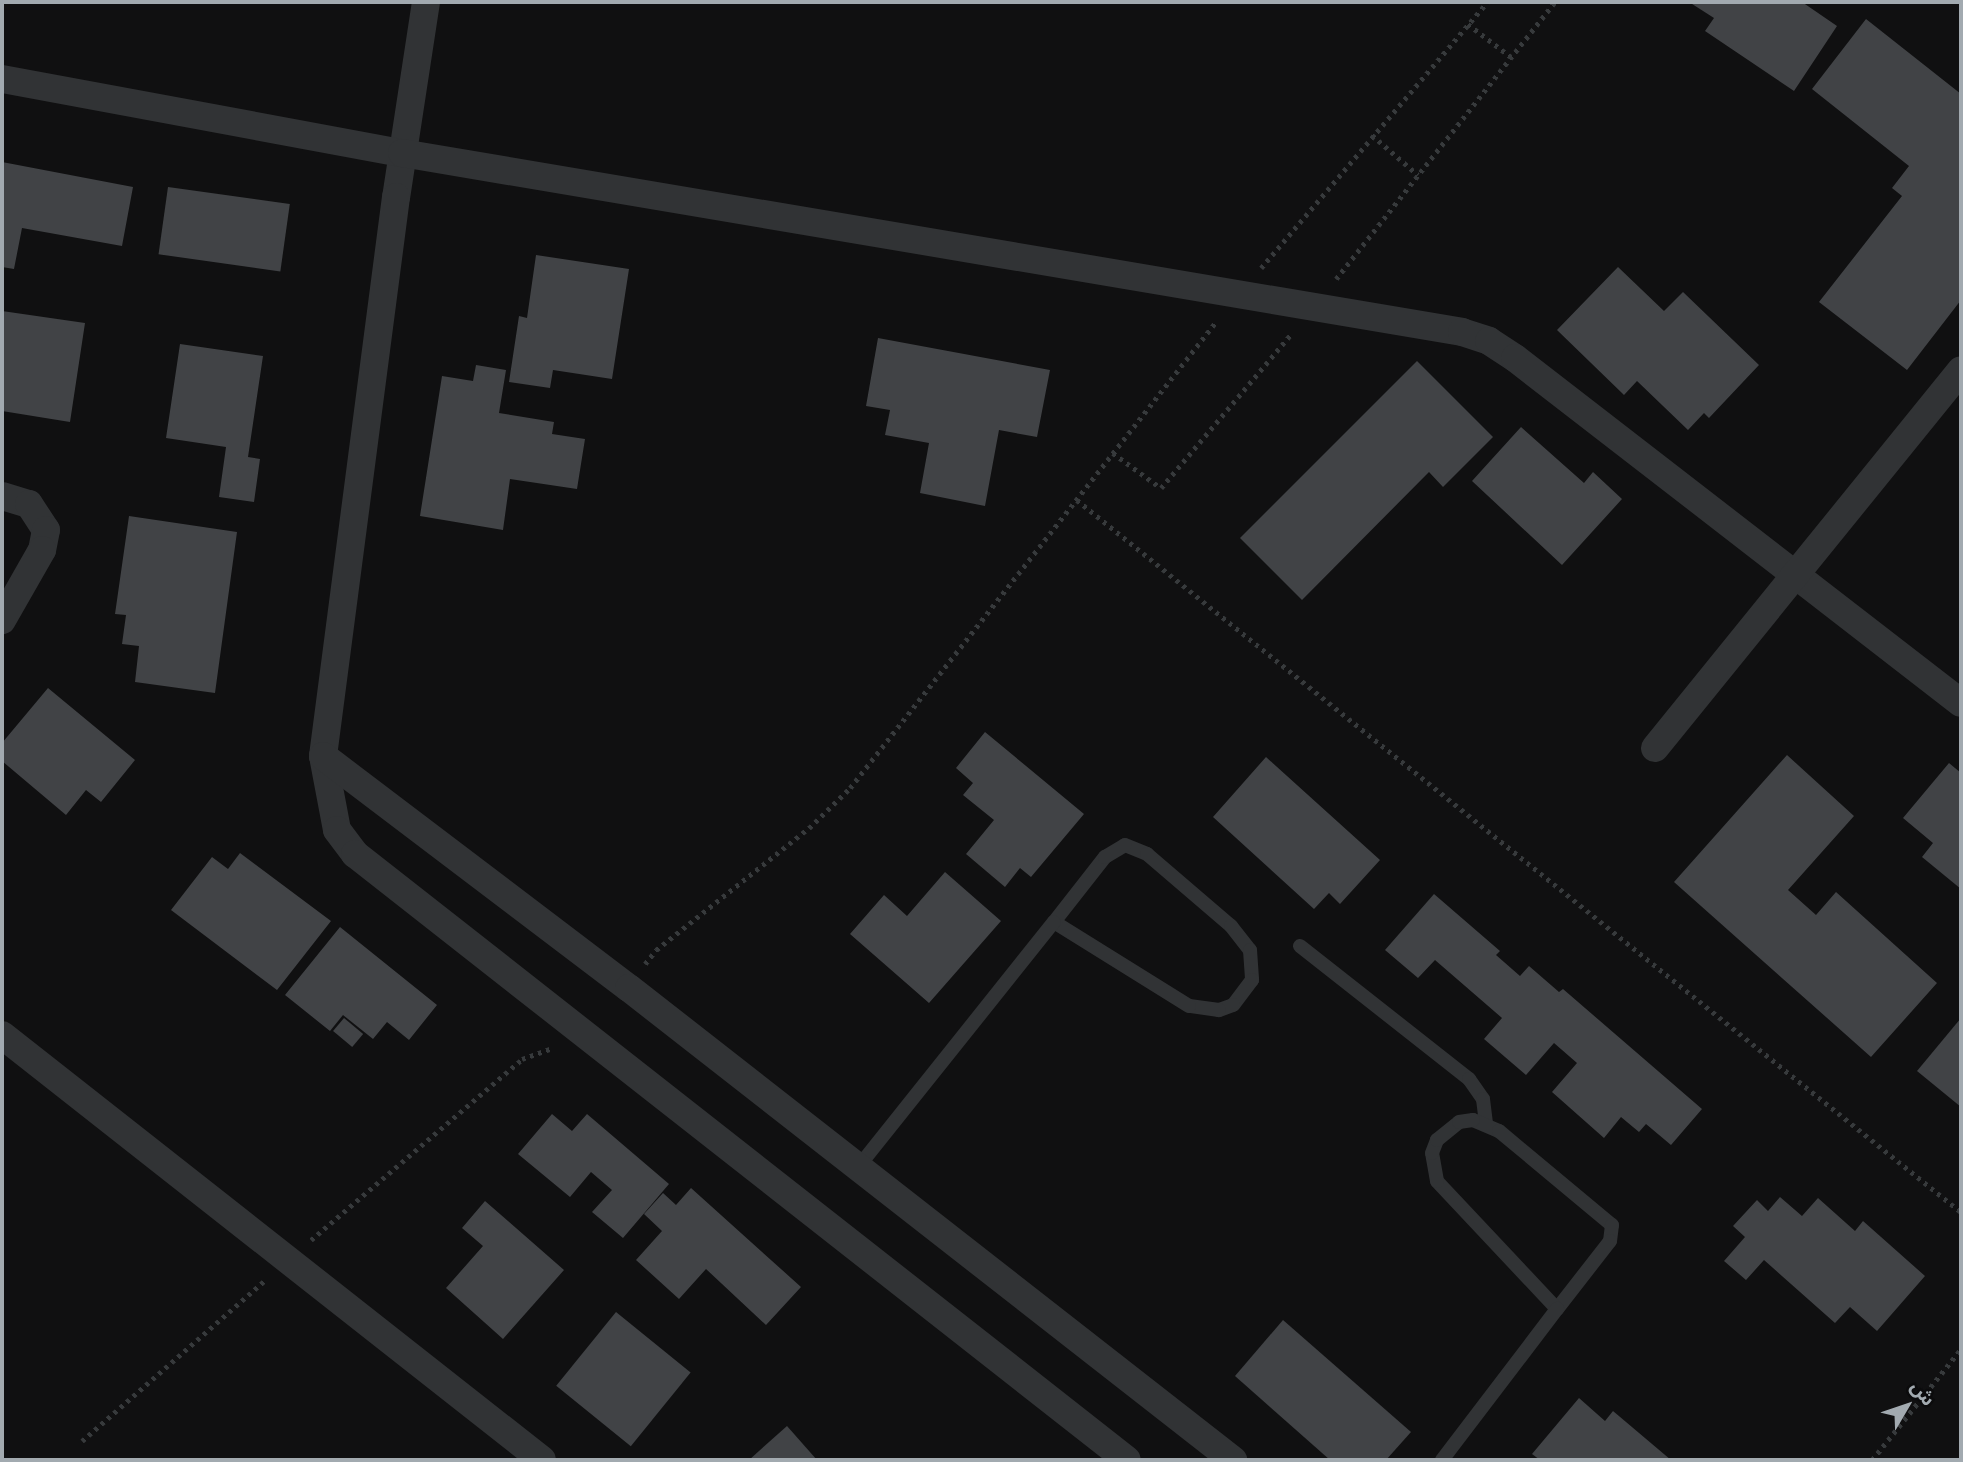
<!DOCTYPE html>
<html>
<head>
<meta charset="utf-8">
<style>
	body { margin:0 }
	#map { position:relative; width:1963px; height:1462px; overflow:hidden; background:#101011; font-family:"Titillium Web","Noto Sans Arabic",sans-serif }
	div>[style] { position:absolute }
	[style*='--x'] { left:calc(var(--x)*1px); top:calc(var(--y)*1px); width:calc(var(--w)*1px); rotate:calc(var(--a)*1deg) }
	.building>* { inset:0; background:#414346; transform-origin:0 0 }
	.path>* { height:4.5px; margin-top:-2.25px; transform-origin:0; background:repeating-linear-gradient(90deg,#373a3c 0 3.5px,transparent 0 8.5px) }
	.service>* { height:14px; margin:-7px; padding:0 7px; transform-origin:7px; border-radius:7px; background:#313335 }
	.minor>* { height:28px; margin:-14px; padding:0 14px; transform-origin:14px; border-radius:14px; background:#313335 }
	span { translate:-50% -50%; white-space:nowrap; text-align:center; line-height:1.15; -webkit-text-stroke:5px #0b0b0c; paint-order:stroke }
	.frame { position:absolute; inset:0; border:4px solid #a2aab0; pointer-events:none }
	.north { position:absolute; left:1872px; top:1371px; width:70px; height:70px; -webkit-text-stroke:5px #0b0b0c; paint-order:stroke; rotate:51deg; font-size:19px; font-weight:700; line-height:28px; text-align:center; color:#a2aab0 }
	.north::after { content:''; display:block; margin:auto; width:24px; height:32px; background:#a2aab0; clip-path:polygon(50% 0,100% 100%,50% 72%,0 100%) }
</style>
</head>
<body>
<div id="map">
	<div class="building">
		<div style="clip-path:polygon(1689px 2px,1802px 2px,1837px 26px,1794px 91px,1705px 31px,1714px 18px)"></div>
		<div style="clip-path:polygon(1866px 19px,1961px 94px,1961px 300px,1907px 370px,1819px 302px,1902px 196px,1892px 188px,1909px 166px,1812px 89px)"></div>
		<div style="clip-path:polygon(2px 162px,133px 187px,122px 246px,22px 228px,14px 269px,2px 267px)"></div>
		<div style="left:168px;top:187px;width:123px;height:68px;rotate:8deg"></div>
		<div style="clip-path:polygon(536px 255px,629px 269px,612px 379px,553px 370px,550px 388px,509px 382px,519px 316px,527px 318px)"></div>
		<div style="clip-path:polygon(1618px 267px,1664px 311px,1683px 292px,1759px 365px,1709px 418px,1704px 413px,1688px 430px,1637px 381px,1624px 395px,1557px 330px)"></div>
		<div style="clip-path:polygon(2px 311px,85px 323px,70px 422px,2px 411px)"></div>
		<div style="clip-path:polygon(878px 338px,1050px 370px,1037px 437px,999px 430px,985px 506px,920px 493px,929px 443px,885px 435px,890px 410px,866px 406px)"></div>
		<div style="clip-path:polygon(180px 344px,263px 356px,248px 457px,260px 459px,254px 502px,219px 497px,226px 447px,166px 438px)"></div>
		<div style="clip-path:polygon(1417px 361px,1493px 437px,1443px 487px,1429px 472px,1302px 600px,1240px 538px)"></div>
		<div style="clip-path:polygon(476px 365px,506px 370px,499px 413px,554px 422px,552px 434px,585px 439px,577px 489px,510px 479px,503px 530px,420px 516px,442px 376px,473px 381px)"></div>
		<div style="clip-path:polygon(1521px 427px,1584px 483px,1593px 472px,1622px 499px,1562px 565px,1472px 481px)"></div>
		<div style="clip-path:polygon(129px 516px,237px 532px,215px 693px,135px 682px,139px 646px,122px 644px,126px 615px,115px 614px)"></div>
		<div style="clip-path:polygon(48px 688px,135px 760px,101px 802px,86px 790px,66px 815px,2px 761px,2px 743px)"></div>
		<div style="clip-path:polygon(985px 732px,1084px 814px,1031px 877px,1020px 868px,1005px 887px,966px 854px,994px 820px,963px 795px,973px 783px,956px 768px)"></div>
		<div style="clip-path:polygon(1787px 755px,1854px 816px,1788px 890px,1816px 915px,1836px 892px,1937px 983px,1871px 1057px,1674px 882px)"></div>
		<div style="clip-path:polygon(1266px 757px,1380px 860px,1340px 904px,1329px 893px,1314px 909px,1213px 817px)"></div>
		<div style="clip-path:polygon(1949px 763px,1961px 773px,1961px 889px,1922px 857px,1933px 843px,1903px 818px)"></div>
		<div style="clip-path:polygon(240px 853px,331px 921px,277px 990px,171px 910px,212px 857px,228px 869px)"></div>
		<div style="clip-path:polygon(945px 872px,1001px 921px,929px 1003px,850px 934px,884px 895px,907px 916px)"></div>
		<div style="clip-path:polygon(1434px 894px,1500px 951px,1496px 955px,1520px 976px,1529px 966px,1559px 992px,1563px 989px,1702px 1109px,1671px 1145px,1646px 1124px,1639px 1132px,1621px 1117px,1604px 1138px,1552px 1092px,1577px 1063px,1554px 1043px,1526px 1075px,1484px 1039px,1502px 1018px,1435px 960px,1418px 978px,1385px 950px)"></div>
		<div style="clip-path:polygon(340px 927px,437px 1005px,409px 1040px,387px 1022px,373px 1039px,343px 1015px,330px 1031px,285px 995px)"></div>
		<div style="left:344px;top:1018px;width:25px;height:17px;rotate:40deg"></div>
		<div style="clip-path:polygon(1961px 1018px,1961px 1107px,1917px 1071px)"></div>
		<div style="clip-path:polygon(552px 1114px,572px 1131px,587px 1114px,669px 1184px,623px 1238px,592px 1212px,612px 1190px,591px 1172px,570px 1197px,518px 1154px)"></div>
		<div style="clip-path:polygon(691px 1188px,801px 1287px,766px 1325px,706px 1269px,679px 1299px,636px 1260px,662px 1231px,644px 1214px,663px 1193px,676px 1205px)"></div>
		<div style="clip-path:polygon(1780px 1197px,1802px 1216px,1818px 1198px,1855px 1231px,1863px 1221px,1925px 1276px,1877px 1331px,1850px 1307px,1835px 1323px,1764px 1260px,1746px 1280px,1724px 1261px,1745px 1237px,1733px 1226px,1757px 1200px,1768px 1211px)"></div>
		<div style="clip-path:polygon(485px 1201px,564px 1270px,503px 1339px,446px 1288px,483px 1246px,462px 1228px)"></div>
		<div style="left:616px;top:1312px;width:96px;height:95px;rotate:39deg"></div>
		<div style="clip-path:polygon(1283px 1320px,1411px 1432px,1386px 1460px,1330px 1460px,1235px 1376px)"></div>
		<div style="clip-path:polygon(1579px 1398px,1605px 1421px,1613px 1411px,1671px 1460px,1540px 1460px,1532px 1454px)"></div>
		<div style="clip-path:polygon(787px 1426px,817px 1460px,749px 1460px)"></div>
	</div>
	<div class="path">
		<div style="--x:1468;--y:24;--w:54;--a:37.5"></div>
		<div style="--x:1372;--y:135;--w:61;--a:41"></div>
		<div style="--x:1261;--y:268;--w:349;--a:-49.6"></div>
		<div style="--x:1336;--y:279;--w:353;--a:-51.7"></div>
		<div style="--x:1113;--y:453;--w:59;--a:36.1"></div>
		<div style="--x:1161;--y:488;--w:202;--a:-49.8"></div>
		<div style="--x:1077;--y:500;--w:1135;--a:38.85"></div>
		<div style="--x:645;--y:964;--w:18;--a:-52"></div>
		<div style="--x:656;--y:950;--w:196;--a:-38.6"></div>
		<div style="--x:809;--y:828;--w:57;--a:-44.3"></div>
		<div style="--x:850;--y:788;--w:591;--a:-51.87"></div>
		<div style="--x:311;--y:1240;--w:278;--a:-40.6"></div>
		<div style="--x:522;--y:1059;--w:32;--a:-20"></div>
		<div style="--x:82;--y:1441;--w:244;--a:-41.3"></div>
		<div style="--x:1872;--y:1460;--w:142;--a:-51.3"></div>
	</div>
	<div class="service">
		<div style="--x:1125;--y:845;--w:24;--a:22"></div>
		<div style="--x:1147;--y:854;--w:111;--a:40.6"></div>
		<div style="--x:1231;--y:926;--w:31;--a:52"></div>
		<div style="--x:1250;--y:950;--w:30;--a:86"></div>
		<div style="--x:1252;--y:980;--w:31;--a:127"></div>
		<div style="--x:1233;--y:1005;--w:15;--a:160"></div>
		<div style="--x:1219;--y:1010;--w:30;--a:-172"></div>
		<div style="--x:1189;--y:1006;--w:159;--a:-148.1"></div>
		<div style="--x:1054;--y:922;--w:83;--a:-51.9"></div>
		<div style="--x:1105;--y:857;--w:23;--a:-31"></div>
		<div style="--x:1300;--y:946;--w:215;--a:38.2"></div>
		<div style="--x:1469;--y:1079;--w:24;--a:55"></div>
		<div style="--x:1483;--y:1099;--w:24;--a:83"></div>
		<div style="--x:1473;--y:1120;--w:28;--a:23"></div>
		<div style="--x:1499;--y:1131;--w:147;--a:39.8"></div>
		<div style="--x:1612;--y:1225;--w:16;--a:97"></div>
		<div style="--x:1610;--y:1241;--w:86;--a:127.9"></div>
		<div style="--x:1557;--y:1309;--w:175;--a:-133.2"></div>
		<div style="--x:1437;--y:1181;--w:28;--a:-100"></div>
		<div style="--x:1432;--y:1153;--w:14;--a:-69"></div>
		<div style="--x:1437;--y:1140;--w:28;--a:-39"></div>
		<div style="--x:1459;--y:1122;--w:14;--a:-8"></div>
		<div style="--x:859;--y:1166;--w:312;--a:-51.4"></div>
		<div style="--x:1442;--y:1460;--w:190;--a:-52.7"></div>
	</div>
	<div class="minor">
		<div style="--x:426;--y:2;--w:197;--a:98.7"></div>
		<div style="--x:396;--y:197;--w:564;--a:97.44"></div>
		<div style="--x:323;--y:756;--w:75;--a:79.3"></div>
		<div style="--x:337;--y:830;--w:30;--a:53"></div>
		<div style="--x:355;--y:854;--w:981;--a:38.13"></div>
		<div style="--x:2;--y:79;--w:407;--a:10.5"></div>
		<div style="--x:402;--y:153;--w:1075;--a:9.58"></div>
		<div style="--x:1462;--y:332;--w:28;--a:18"></div>
		<div style="--x:1489;--y:341;--w:31;--a:33"></div>
		<div style="--x:1515;--y:358;--w:564;--a:37.72"></div>
		<div style="--x:2;--y:496;--w:28;--a:17"></div>
		<div style="--x:29;--y:504;--w:31;--a:57"></div>
		<div style="--x:46;--y:530;--w:20;--a:101"></div>
		<div style="--x:42;--y:550;--w:81;--a:119.7"></div>
		<div style="--x:1655;--y:748;--w:486;--a:-51"></div>
		<div style="--x:323;--y:756;--w:384;--a:37.2"></div>
		<div style="--x:629;--y:988;--w:767;--a:38.01"></div>
		<div style="--x:2;--y:1035;--w:687;--a:38.2"></div>
	</div>
	<div class="frame"></div>
	<div class="north">ش</div>
</div>
</body>
</html>
